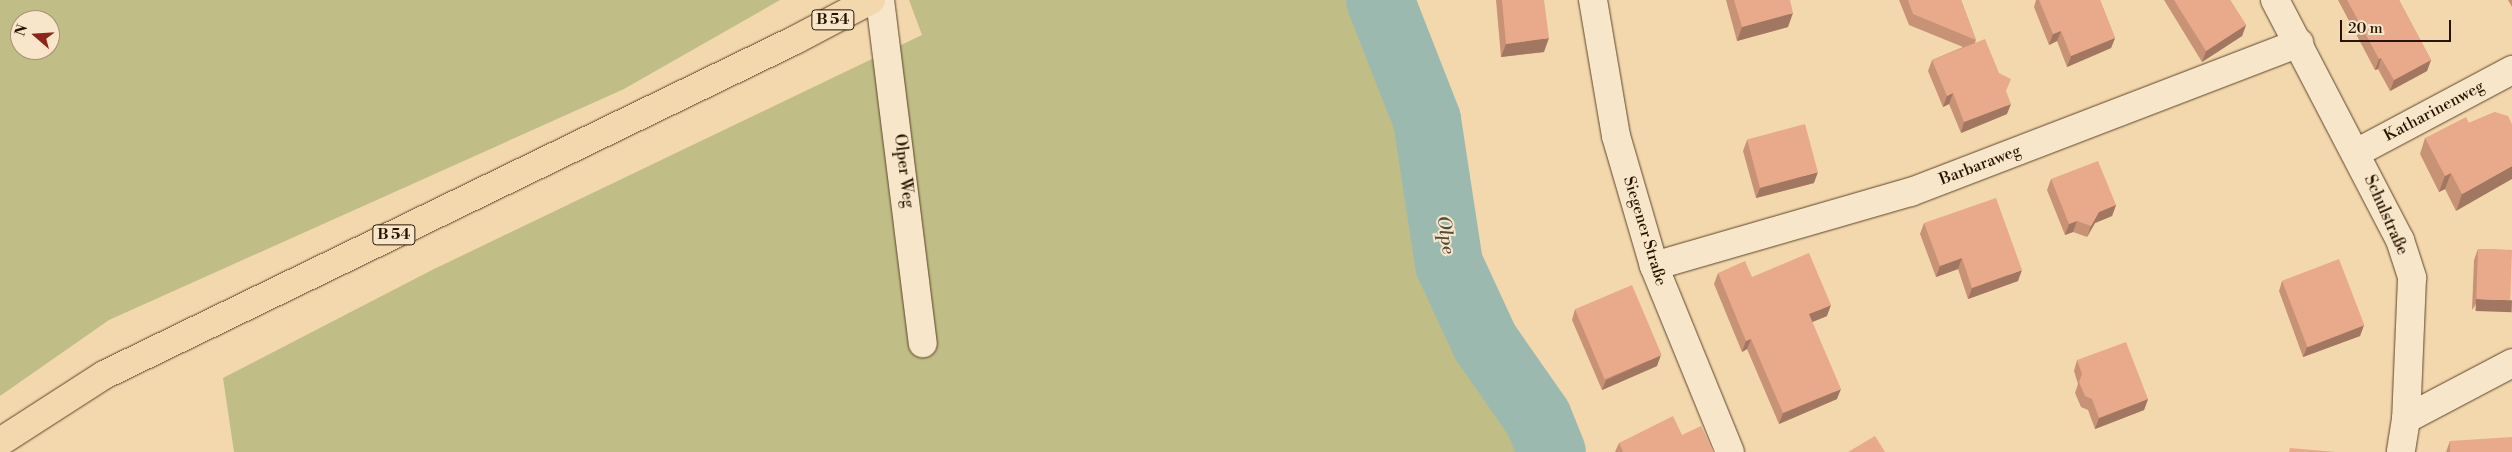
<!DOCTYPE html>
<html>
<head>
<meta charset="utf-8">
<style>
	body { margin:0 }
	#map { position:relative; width:2512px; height:452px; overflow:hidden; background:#f4d8ad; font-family:"Libre Bodoni",serif }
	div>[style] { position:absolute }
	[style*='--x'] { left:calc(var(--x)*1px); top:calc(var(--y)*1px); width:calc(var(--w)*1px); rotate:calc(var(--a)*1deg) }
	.green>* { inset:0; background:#c0bd86 }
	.river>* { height:68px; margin:-34px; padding:0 34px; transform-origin:34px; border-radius:34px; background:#9cb9b0 }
	.roads { filter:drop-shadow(0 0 1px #5b442b) drop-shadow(0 0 1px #5b442b) }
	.minor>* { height:28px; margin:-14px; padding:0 14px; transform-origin:14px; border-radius:14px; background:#f8e6ca }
	.tertiary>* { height:28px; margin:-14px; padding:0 14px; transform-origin:14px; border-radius:14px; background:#f8e6ca }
	.primary>* { height:28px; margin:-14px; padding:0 14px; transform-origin:14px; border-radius:14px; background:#f4d8ad }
	.wall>* { inset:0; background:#c89277 }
	.shaded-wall>* { inset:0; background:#a27761; transform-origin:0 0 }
	.building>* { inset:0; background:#e8aa8a; transform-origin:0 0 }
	span { translate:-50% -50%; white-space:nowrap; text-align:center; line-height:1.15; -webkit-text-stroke:4px #f8e6ca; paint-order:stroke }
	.shield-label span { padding:1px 4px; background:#f8e6ca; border:1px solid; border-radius:4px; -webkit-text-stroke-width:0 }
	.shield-label { font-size:15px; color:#281300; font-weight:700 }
	.street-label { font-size:16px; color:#281300 }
	.water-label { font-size:18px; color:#514d3e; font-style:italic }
	.north { position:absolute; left:10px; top:10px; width:50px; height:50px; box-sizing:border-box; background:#f8e6ca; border:1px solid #a59279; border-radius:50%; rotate:289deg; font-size:14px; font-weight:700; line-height:20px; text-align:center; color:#281300 }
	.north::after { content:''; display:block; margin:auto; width:18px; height:22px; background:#8f2418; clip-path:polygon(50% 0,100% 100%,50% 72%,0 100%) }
	.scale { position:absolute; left:2340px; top:20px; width:111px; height:22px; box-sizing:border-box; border:2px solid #281300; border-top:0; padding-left:6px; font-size:15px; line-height:18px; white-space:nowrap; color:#281300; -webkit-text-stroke:4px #f8e6ca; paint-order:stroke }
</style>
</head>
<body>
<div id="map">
	<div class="green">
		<div style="clip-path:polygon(evenodd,0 0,780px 0,624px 89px,109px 320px,0 396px,0 0,20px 20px,50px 20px,50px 50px,20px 50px,20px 20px)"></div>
		<div style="clip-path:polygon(909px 0,1362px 0,1405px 109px,1435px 257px,1457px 331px,1521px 417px,1534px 452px,234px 452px,223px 378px,432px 270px,922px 35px)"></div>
	</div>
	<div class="river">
		<div style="--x:1380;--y:0;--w:129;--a:68.6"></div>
		<div style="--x:1427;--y:120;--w:146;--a:81.3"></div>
		<div style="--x:1449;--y:264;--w:86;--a:65.2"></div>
		<div style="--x:1485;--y:342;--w:93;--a:55.1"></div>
		<div style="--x:1538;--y:418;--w:37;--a:68"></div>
	</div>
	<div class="roads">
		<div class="minor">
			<div style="--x:880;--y:0;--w:346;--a:82.9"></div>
			<div style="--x:2275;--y:0;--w:271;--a:62.5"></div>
			<div style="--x:2400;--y:240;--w:40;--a:72"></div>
			<div style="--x:2412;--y:278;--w:141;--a:92.4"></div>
			<div style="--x:2406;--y:419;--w:33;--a:99"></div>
			<div style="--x:2356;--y:153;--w:177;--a:-28"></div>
			<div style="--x:1654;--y:266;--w:267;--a:-16.1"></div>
			<div style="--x:1911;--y:192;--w:416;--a:-21"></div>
			<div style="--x:2406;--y:419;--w:120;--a:-27.8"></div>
		</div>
		<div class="tertiary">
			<div style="--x:1593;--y:0;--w:138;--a:80.4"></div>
			<div style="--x:1616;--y:136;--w:135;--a:73.7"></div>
			<div style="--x:1654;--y:266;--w:201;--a:67.8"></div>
		</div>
		<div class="primary">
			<div style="--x:0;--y:442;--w:124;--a:-32.8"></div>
			<div style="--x:104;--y:375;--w:768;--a:-25.86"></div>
			<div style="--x:795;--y:40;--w:86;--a:-27.8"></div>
		</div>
	</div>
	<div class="wall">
		<div style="clip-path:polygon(1496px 0,1544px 0,1544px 52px,1501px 57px)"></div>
		<div style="clip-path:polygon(1726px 0,1790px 0,1788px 27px,1737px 41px)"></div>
		<div style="clip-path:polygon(1899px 0,1961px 0,1976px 40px,1975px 42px,2006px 92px,2007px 114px,1961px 133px,1949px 104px,1943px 107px,1928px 71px,1932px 60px,1963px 47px,1909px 25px)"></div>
		<div style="clip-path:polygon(2036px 0,2100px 0,2115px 38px,2111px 48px,2067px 67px,2057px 41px,2049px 45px,2034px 7px)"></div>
		<div style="clip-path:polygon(2164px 0,2230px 0,2246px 25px,2242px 36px,2202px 62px)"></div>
		<div style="clip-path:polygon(2338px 0,2399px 0,2431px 60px,2427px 71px,2390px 91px,2378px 69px,2375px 70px)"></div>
		<div style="clip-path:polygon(2508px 0,2512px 0,2512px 7px)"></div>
		<div style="clip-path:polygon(2495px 112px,2456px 211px,2445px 189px,2439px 192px,2420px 154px,2425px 138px,2469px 123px)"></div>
		<div style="clip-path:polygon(1747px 140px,1814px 183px,1756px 198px,1743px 151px)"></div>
		<div style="clip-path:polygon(2051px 179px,2116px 205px,2112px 216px,2095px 223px,2087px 237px,2073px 232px,2065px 235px,2047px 190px)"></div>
		<div style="clip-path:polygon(1924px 223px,2018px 281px,1968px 299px,1958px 269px,1936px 277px,1920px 234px)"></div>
		<div style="clip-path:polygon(2478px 249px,2512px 250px,2472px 310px,2474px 260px)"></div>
		<div style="clip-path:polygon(1718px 273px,1752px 277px,1827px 316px,1812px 322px,1837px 399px,1779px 424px,1747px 349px,1742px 352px,1714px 284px)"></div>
		<div style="clip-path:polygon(2282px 281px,2364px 325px,2360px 336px,2303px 357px,2279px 291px)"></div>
		<div style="clip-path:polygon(1575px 309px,1657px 366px,1602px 390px,1572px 320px)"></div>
		<div style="clip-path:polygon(2077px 360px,2148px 399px,2144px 410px,2095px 429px,2088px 410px,2081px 407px,2075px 393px,2078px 384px,2074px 371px)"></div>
		<div style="clip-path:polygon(1682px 435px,1714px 452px,1615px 452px,1619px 443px)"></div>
		<div style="clip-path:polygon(2450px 441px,2512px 452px,2446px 452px)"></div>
	</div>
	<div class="shaded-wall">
		<div style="clip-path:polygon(1793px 13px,1788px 27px,1737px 41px,1742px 27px)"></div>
		<div style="clip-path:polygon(2246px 25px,2242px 36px,2202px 62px,2206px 51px)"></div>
		<div style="clip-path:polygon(2061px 31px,2057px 41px,2049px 45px,2053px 34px)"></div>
		<div style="clip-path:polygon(1549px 38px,1544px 52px,1501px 57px,1506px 44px)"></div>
		<div style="clip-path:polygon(2115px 38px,2111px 48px,2067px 67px,2071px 56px)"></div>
		<div style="clip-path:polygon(2381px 58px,2378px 69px,2375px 70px,2379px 59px)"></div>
		<div style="clip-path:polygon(2431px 60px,2427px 71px,2390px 91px,2394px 80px)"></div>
		<div style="clip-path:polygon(1953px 93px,1949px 104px,1943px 107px,1947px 96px)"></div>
		<div style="clip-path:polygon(2011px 104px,2007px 114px,1961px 133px,1964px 122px)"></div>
		<div style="clip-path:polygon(2512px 166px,2512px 179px,2456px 211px,2462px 194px)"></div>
		<div style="clip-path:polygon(1818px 172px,1814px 183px,1756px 198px,1760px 188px)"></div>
		<div style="clip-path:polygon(2451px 173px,2445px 189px,2439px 192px,2445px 176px)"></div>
		<div style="clip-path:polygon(2116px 205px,2112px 216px,2095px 223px,2087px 237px,2091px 226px,2099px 212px)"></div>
		<div style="clip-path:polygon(2077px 221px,2073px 232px,2065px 235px,2069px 224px)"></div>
		<div style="clip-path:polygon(1962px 258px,1958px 269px,1936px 277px,1940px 266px)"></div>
		<div style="clip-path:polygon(2022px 270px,2018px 281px,1968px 299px,1972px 288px)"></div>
		<div style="left:2476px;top:299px;width:36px;height:12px;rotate:2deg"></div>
		<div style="clip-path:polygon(1831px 305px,1827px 316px,1805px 325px,1809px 314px)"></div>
		<div style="clip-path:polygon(2364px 325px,2360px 336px,2303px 357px,2307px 347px)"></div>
		<div style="clip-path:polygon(1751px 339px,1747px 349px,1742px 352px,1746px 341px)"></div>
		<div style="clip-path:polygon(1661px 355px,1657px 366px,1602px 390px,1606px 380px)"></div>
		<div style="clip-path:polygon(1841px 389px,1837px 399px,1779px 424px,1783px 413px)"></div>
		<div style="clip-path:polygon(2148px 399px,2144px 410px,2095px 429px,2099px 418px)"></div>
	</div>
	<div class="building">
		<div style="clip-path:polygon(1502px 0,1544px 0,1549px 38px,1506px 44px)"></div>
		<div style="clip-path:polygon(1734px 0,1790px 0,1793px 13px,1742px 27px)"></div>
		<div style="clip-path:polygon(1908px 0,1961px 0,1976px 40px,1913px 14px)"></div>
		<div style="clip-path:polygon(2039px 0,2100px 0,2115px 38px,2071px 56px,2061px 31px,2053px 34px)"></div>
		<div style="clip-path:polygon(2174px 0,2230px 0,2246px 25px,2206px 51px)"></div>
		<div style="clip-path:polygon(2347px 0,2399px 0,2431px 60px,2394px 80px,2381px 58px,2379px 59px)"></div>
		<div style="clip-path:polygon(1985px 39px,1999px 73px,2011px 79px,2006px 91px,2011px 104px,1964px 122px,1953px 93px,1947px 96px,1932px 60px)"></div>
		<div style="clip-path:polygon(2495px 112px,2508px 116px,2512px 124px,2512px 166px,2462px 194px,2451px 173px,2445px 176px,2425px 138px,2466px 117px,2469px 123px)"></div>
		<div style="left:1805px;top:124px;width:50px;height:60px;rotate:75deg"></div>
		<div style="clip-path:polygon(2098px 161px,2116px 205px,2099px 212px,2091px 226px,2077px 221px,2069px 224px,2051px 179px)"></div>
		<div style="clip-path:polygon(1996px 198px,2022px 270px,1972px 288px,1962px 258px,1940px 266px,1924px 223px)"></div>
		<div style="left:2478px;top:249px;width:34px;height:50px;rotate:2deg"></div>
		<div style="clip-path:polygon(1809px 253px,1831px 305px,1809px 314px,1841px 389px,1783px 413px,1751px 339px,1746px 341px,1718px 273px,1745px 261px,1752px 277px)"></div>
		<div style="left:2339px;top:259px;width:71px;height:61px;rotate:69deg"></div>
		<div style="left:1632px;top:285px;width:76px;height:62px;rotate:67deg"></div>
		<div style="clip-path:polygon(2126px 342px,2148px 399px,2099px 418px,2092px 399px,2085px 396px,2079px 382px,2082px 374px,2077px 360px)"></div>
		<div style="clip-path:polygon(1673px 416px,1682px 435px,1701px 426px,1714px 452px,1623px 452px,1619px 443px)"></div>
		<div style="clip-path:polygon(1875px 436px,1885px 452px,1848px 452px)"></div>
		<div style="clip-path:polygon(2512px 437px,2512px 452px,2450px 452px,2450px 441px)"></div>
		<div style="clip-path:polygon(2290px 448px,2337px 452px,2289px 452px)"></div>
	</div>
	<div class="shield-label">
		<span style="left:833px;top:20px">B 54</span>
		<span style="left:394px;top:235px">B 54</span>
	</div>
	<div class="street-label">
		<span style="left:2434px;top:111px;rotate:-28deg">Katharinenweg</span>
		<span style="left:1980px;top:165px;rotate:-21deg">Barbaraweg</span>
		<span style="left:904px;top:171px;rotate:83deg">Olper Weg</span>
		<span style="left:2386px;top:215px;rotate:66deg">Schulstraße</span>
		<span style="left:1645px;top:231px;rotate:73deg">Siegener Straße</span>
	</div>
	<div class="water-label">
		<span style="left:1445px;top:235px;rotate:81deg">Olpe</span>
	</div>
	<div class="north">N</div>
	<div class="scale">20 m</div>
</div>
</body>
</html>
